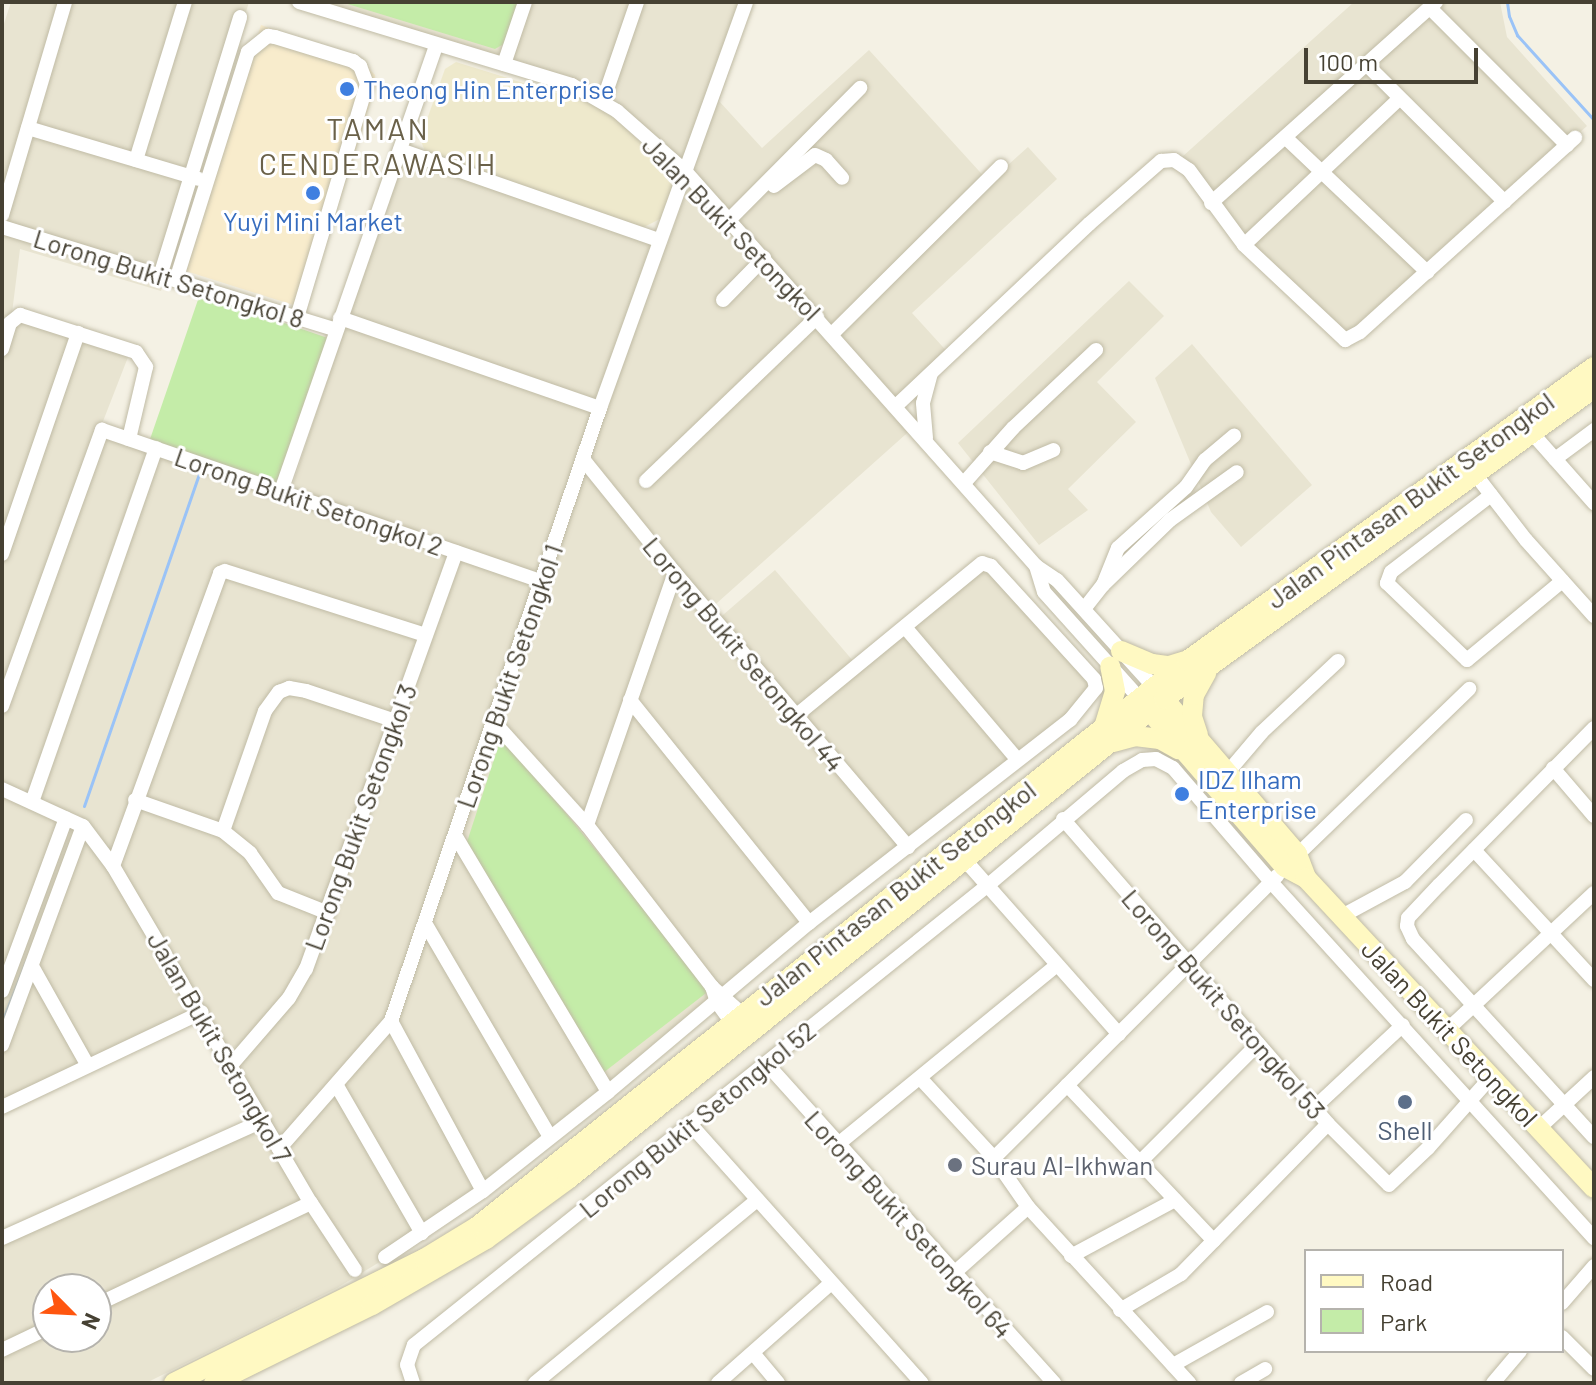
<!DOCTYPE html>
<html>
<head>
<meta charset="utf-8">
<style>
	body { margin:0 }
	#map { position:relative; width:1596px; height:1385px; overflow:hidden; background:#f4f1e4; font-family:Barlow,sans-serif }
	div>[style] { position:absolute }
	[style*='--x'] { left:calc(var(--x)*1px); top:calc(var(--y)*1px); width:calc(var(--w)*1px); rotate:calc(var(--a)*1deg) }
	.residential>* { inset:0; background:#e8e4d1 }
	.commercial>* { inset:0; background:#f8eccc }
	.education>* { inset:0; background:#eee9cc }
	.green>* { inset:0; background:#c4eca8; transform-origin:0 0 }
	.stream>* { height:3px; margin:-1.5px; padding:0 1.5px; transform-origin:1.5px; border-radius:1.5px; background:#9ac3f7 }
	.roads { filter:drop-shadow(0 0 2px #c0bba5) drop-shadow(0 0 2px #c0bba5) }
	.street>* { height:14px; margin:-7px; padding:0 7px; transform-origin:7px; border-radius:7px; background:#fff }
	.secondary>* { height:20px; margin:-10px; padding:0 10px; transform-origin:10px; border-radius:10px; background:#fff9c2 }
	.dots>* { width:22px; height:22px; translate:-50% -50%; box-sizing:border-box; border:4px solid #fff; border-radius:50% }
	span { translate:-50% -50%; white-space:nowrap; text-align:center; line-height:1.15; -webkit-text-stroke:6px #fff; paint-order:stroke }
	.shop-label { font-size:26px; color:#366cbe }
	.left { translate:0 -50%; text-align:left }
	.street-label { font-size:26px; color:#464133 }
	.service-label { font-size:26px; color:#4e5e75 }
	.worship-label { font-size:26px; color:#5b616d }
	.quarter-label { font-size:30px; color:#6a6149; letter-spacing:2px }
	.frame { position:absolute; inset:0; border:4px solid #464133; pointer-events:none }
	.legend { position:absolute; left:1304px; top:1249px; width:260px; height:104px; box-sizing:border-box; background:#fff; border:2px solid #b5b3ad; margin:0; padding:10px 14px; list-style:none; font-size:24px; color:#464133 }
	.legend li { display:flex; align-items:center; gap:16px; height:40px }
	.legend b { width:40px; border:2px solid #b5b3ad }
	.north { position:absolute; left:32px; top:1273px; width:80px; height:80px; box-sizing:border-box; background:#fff; border:2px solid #b5b3ad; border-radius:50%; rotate:114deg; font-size:22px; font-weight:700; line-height:32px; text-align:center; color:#464133 }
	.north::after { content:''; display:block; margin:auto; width:28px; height:36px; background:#ff560f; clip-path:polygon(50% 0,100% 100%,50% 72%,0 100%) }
	.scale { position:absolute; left:1304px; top:48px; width:174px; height:36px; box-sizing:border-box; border:4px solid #464133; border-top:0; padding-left:10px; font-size:24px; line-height:28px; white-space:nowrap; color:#464133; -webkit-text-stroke:6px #fff; paint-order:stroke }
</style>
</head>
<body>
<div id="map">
	<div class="residential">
		<div style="clip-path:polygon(evenodd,11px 2px,249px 2px,161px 291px,20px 249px,12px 313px,130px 352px,100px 429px,288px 498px,403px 153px,667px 245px,692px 175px,609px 102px,299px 2px,753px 2px,719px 101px,762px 148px,869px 50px,989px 182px,1028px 147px,1057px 179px,912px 313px,952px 357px,899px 407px,915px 426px,708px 611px,716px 621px,775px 570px,860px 669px,988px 559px,1098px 690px,424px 1235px,337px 1288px,146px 1383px,2px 1383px,2px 1241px,260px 1125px,198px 1010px,2px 1105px,2px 30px,11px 2px,48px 1289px,96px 1289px,96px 1337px,48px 1337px,48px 1289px)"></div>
		<div style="clip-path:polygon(1354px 2px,1500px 2px,1507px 37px,1587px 126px,1352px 336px,1246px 245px,1196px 167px,1182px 157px)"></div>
		<div style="clip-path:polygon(1129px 281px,1164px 316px,1097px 382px,1136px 422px,1068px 489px,1088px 510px,1039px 545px,958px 443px)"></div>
		<div style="clip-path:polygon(1192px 344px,1312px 485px,1241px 547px,1211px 512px,1155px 378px)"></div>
	</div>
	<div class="commercial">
		<div style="clip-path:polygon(261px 25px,362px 61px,375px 75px,375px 88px,306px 309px,186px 271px)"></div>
	</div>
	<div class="education">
		<div style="clip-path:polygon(456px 62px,604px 108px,678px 177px,662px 218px,642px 228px,425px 151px,420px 139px,445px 69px)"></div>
	</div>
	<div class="green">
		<div style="clip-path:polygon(341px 2px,521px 2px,509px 41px,495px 49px)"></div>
		<div style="left:200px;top:294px;width:139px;height:157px;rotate:19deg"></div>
		<div style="clip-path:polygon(502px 735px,710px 990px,603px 1073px,465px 848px)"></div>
	</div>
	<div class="stream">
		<div style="--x:1507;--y:2;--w:14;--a:82"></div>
		<div style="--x:1509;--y:16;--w:21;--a:67"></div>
		<div style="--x:1517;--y:35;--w:115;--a:47.8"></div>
		<div style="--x:84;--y:806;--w:351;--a:-70.9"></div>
		<div style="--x:2;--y:1022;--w:66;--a:-68.5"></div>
	</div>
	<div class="roads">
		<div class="street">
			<div style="--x:299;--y:2;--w:285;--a:16.9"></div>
			<div style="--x:572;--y:85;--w:52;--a:30"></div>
			<div style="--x:617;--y:111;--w:91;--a:41.4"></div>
			<div style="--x:685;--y:171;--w:528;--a:48.38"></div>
			<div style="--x:1036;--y:566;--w:25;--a:34"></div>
			<div style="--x:1057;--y:580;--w:144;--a:47.8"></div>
			<div style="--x:1430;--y:8;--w:194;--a:45"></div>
			<div style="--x:504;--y:64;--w:65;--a:-71.3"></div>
			<div style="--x:1367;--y:65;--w:194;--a:44.8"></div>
			<div style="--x:603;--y:101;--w:105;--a:-71"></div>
			<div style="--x:28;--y:128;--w:178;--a:16.6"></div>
			<div style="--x:1286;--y:138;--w:195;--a:43.5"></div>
			<div style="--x:400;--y:150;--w:274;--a:19.2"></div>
			<div style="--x:136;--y:160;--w:165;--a:-72.8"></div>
			<div style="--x:774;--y:186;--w:51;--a:-37.1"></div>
			<div style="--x:815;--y:155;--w:12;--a:24"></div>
			<div style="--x:826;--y:160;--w:24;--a:48"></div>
			<div style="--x:1211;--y:203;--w:302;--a:-41.8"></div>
			<div style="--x:2;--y:215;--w:222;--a:-73.5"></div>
			<div style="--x:730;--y:219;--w:185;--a:-45.2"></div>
			<div style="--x:2;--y:227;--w:350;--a:17.1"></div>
			<div style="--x:1244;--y:245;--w:214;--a:-43.3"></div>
			<div style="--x:160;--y:276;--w:271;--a:-72.8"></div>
			<div style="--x:176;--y:280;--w:239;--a:-72.5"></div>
			<div style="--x:248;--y:52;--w:26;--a:-39"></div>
			<div style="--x:268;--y:36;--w:7;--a:8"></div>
			<div style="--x:275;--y:37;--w:82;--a:17.1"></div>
			<div style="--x:353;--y:61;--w:9;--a:36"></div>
			<div style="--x:360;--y:66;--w:19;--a:69"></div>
			<div style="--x:367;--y:84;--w:243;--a:106.7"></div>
			<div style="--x:723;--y:300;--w:59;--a:-45.7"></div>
			<div style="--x:340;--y:318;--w:275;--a:19.1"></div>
			<div style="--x:832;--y:334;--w:238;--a:-44.8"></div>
			<div style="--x:2;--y:349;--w:27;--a:-73"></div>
			<div style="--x:10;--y:323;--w:13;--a:-39"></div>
			<div style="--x:20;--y:315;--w:122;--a:17.7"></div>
			<div style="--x:136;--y:352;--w:18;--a:56"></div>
			<div style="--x:146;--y:367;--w:74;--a:103.3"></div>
			<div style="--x:897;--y:405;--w:264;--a:-43.3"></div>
			<div style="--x:1089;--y:224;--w:96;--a:-41.2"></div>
			<div style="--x:1161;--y:161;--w:13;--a:-4"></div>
			<div style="--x:1174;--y:160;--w:18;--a:34"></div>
			<div style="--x:1189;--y:170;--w:93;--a:53.7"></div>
			<div style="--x:1244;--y:245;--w:139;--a:43.2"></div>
			<div style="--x:1345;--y:340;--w:17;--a:-28"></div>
			<div style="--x:1360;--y:332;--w:290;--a:-42.1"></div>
			<div style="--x:1532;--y:433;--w:94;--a:48.5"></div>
			<div style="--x:926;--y:438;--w:35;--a:-95"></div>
			<div style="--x:923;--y:403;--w:30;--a:-75"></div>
			<div style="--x:990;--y:452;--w:35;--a:18"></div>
			<div style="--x:1023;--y:463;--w:33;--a:-23"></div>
			<div style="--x:583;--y:459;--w:146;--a:51.1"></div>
			<div style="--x:675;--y:573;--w:360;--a:49.6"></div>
			<div style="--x:1555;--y:459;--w:49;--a:-36.6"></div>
			<div style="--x:1475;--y:474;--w:83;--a:52.3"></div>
			<div style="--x:1526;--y:540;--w:102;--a:48.2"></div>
			<div style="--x:646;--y:481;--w:237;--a:-43.8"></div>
			<div style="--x:964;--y:483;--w:74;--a:-48.3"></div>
			<div style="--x:1013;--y:428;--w:114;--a:-43.2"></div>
			<div style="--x:281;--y:491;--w:472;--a:-70.8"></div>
			<div style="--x:1491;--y:495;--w:126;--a:142.4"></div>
			<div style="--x:1391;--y:572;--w:12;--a:110"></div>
			<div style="--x:1387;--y:583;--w:111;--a:43.9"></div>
			<div style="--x:1467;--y:660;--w:124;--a:-39.7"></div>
			<div style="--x:2;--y:554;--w:234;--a:-71"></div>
			<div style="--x:1036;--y:566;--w:27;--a:73"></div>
			<div style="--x:1044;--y:592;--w:144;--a:48.1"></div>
			<div style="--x:1103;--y:585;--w:93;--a:-44.1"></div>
			<div style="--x:1170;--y:520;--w:82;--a:-35.6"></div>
			<div style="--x:1084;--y:609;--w:31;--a:-52"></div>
			<div style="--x:1103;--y:585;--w:40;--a:-68"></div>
			<div style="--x:1118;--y:548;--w:91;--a:-41.9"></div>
			<div style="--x:1186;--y:487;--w:33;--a:-55"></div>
			<div style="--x:1205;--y:460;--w:38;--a:-40"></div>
			<div style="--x:905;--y:627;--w:173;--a:49.7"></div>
			<div style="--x:630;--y:700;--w:286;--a:51.2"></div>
			<div style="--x:2;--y:706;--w:294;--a:-70.1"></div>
			<div style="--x:102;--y:430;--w:466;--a:19"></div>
			<div style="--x:493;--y:721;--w:140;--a:47.9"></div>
			<div style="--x:587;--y:825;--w:205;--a:52.3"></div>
			<div style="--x:1594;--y:728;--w:221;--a:134.6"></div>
			<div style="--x:1439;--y:885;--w:45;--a:133.2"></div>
			<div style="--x:1408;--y:918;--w:8;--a:97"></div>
			<div style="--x:1407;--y:926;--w:14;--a:65"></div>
			<div style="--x:1413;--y:939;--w:268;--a:47.6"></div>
			<div style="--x:1553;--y:768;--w:63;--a:49.5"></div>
			<div style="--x:1228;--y:772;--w:52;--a:-49.6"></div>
			<div style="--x:1262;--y:732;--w:104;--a:-43.1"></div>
			<div style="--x:2;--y:789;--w:89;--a:24.6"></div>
			<div style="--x:83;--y:826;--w:50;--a:53.1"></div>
			<div style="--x:113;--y:866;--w:391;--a:59.6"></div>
			<div style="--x:311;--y:1203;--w:80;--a:56.7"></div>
			<div style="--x:135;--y:800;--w:93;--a:19.4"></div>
			<div style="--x:223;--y:831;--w:35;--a:39"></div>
			<div style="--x:250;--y:853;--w:49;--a:55"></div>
			<div style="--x:278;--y:893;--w:54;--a:21.8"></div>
			<div style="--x:32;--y:802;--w:375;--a:-70.7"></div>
			<div style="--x:1063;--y:819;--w:404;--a:49"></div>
			<div style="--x:1328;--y:1124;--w:86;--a:45"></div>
			<div style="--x:1389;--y:1185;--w:54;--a:-43.5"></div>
			<div style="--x:1428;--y:1148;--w:95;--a:-48.4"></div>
			<div style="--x:587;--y:825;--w:267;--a:-70.8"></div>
			<div style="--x:223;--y:831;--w:127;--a:-70.7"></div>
			<div style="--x:265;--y:711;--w:24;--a:-54"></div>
			<div style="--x:279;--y:692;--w:11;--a:-22"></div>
			<div style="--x:289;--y:688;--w:17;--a:10"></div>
			<div style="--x:306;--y:691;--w:94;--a:18.6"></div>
			<div style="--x:455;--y:835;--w:299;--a:59.2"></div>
			<div style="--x:1474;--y:850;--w:177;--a:47.3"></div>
			<div style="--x:964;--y:859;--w:234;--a:48.5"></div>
			<div style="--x:1291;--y:861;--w:248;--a:-44"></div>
			<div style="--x:113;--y:866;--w:312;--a:-69.9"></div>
			<div style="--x:220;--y:573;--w:5;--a:-22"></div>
			<div style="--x:225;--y:571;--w:210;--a:17.7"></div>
			<div style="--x:1342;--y:916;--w:72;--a:-28.4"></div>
			<div style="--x:1405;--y:882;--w:87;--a:-45.5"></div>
			<div style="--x:425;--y:923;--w:248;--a:59.7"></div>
			<div style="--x:33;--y:968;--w:112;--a:60.7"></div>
			<div style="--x:2;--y:991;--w:184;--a:-69.7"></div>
			<div style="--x:391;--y:1021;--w:193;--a:61.6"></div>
			<div style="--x:732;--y:1023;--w:26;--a:-126"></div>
			<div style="--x:717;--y:1002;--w:16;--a:-108"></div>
			<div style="--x:712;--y:987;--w:40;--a:42"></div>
			<div style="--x:1447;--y:1030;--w:201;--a:-43"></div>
			<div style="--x:2;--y:1045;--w:233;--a:-69.7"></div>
			<div style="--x:766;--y:1063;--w:431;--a:48"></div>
			<div style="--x:232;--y:1064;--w:87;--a:-49.2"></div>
			<div style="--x:289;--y:998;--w:34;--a:-60"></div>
			<div style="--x:306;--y:969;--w:443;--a:-70.2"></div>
			<div style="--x:920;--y:1078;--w:109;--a:47.2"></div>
			<div style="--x:994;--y:1158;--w:60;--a:55.2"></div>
			<div style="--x:1028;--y:1207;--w:239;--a:47.5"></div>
			<div style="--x:1067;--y:1085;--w:214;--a:46.7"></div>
			<div style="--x:337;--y:1086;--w:170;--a:60"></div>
			<div style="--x:2;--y:1107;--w:221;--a:-25.4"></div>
			<div style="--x:1315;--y:1107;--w:120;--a:-43"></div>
			<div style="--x:691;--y:1125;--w:346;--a:48.2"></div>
			<div style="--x:1539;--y:1128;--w:75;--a:-42.8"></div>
			<div style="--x:837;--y:1145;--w:284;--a:-39.3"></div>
			<div style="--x:279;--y:1149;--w:170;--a:-48.8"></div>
			<div style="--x:391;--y:1021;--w:648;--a:-71.17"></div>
			<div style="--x:600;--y:408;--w:431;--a:-70.2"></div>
			<div style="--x:994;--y:1158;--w:400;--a:-44.9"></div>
			<div style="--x:1138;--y:1164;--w:170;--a:-45"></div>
			<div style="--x:2;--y:1238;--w:287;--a:-24.2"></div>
			<div style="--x:1071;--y:1256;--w:118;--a:-28.3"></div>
			<div style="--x:385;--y:1257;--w:118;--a:-34"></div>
			<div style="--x:483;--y:1191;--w:159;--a:-38.4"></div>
			<div style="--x:608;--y:1092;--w:263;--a:-40.1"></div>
			<div style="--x:809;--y:923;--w:331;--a:-37.9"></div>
			<div style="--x:1070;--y:720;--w:41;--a:-50.9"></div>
			<div style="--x:1096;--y:688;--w:9;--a:-103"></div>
			<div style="--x:1094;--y:679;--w:153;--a:-132.3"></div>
			<div style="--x:991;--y:566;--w:9;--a:-162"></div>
			<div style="--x:982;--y:563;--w:239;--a:140.6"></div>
			<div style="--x:954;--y:1273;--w:99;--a:-41.7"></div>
			<div style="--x:1562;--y:1303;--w:49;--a:-49.1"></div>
			<div style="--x:96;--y:1305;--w:238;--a:-25.4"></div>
			<div style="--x:1120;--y:1310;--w:71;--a:-30.5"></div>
			<div style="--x:1181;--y:1274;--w:210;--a:-45.6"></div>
			<div style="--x:1562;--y:1337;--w:45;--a:45"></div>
			<div style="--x:2;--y:1350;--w:51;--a:-25.6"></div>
			<div style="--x:753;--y:1353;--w:39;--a:50"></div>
			<div style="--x:1173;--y:1365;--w:108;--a:-29.4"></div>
			<div style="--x:413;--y:1383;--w:19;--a:-108"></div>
			<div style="--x:407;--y:1365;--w:21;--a:-71"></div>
			<div style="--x:414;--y:1345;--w:734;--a:-38.7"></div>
			<div style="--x:987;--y:886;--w:178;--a:-40.2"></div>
			<div style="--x:1123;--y:771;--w:22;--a:-30"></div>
			<div style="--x:1142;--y:760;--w:14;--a:-4"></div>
			<div style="--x:1156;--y:759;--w:19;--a:28"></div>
			<div style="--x:1173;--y:768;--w:150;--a:49.3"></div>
			<div style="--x:1271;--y:882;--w:481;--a:47.8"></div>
			<div style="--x:535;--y:1383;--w:288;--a:-39.5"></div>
			<div style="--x:718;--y:1383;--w:151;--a:-41.5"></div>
			<div style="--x:1241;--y:1383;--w:28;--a:-30"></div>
			<div style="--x:1493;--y:1383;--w:42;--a:-49.8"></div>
		</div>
		<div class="secondary">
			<div style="--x:1121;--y:651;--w:34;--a:23"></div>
			<div style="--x:1152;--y:664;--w:17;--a:7"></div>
			<div style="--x:1169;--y:666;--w:17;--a:-17"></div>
			<div style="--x:1157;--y:691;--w:215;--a:49.3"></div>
			<div style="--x:1297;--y:854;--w:26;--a:69"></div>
			<div style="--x:1142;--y:702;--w:218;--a:49.1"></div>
			<div style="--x:1285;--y:867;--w:24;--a:28"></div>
			<div style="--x:1306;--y:878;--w:423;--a:47.1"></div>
			<div style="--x:1105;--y:724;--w:34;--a:-73"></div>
			<div style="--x:1115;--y:691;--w:25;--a:-101"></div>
			<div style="--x:1198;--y:735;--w:20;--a:-108"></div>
			<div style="--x:1192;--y:716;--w:21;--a:-85"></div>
			<div style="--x:1194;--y:695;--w:26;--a:-61"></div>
			<div style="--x:1113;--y:742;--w:23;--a:-15"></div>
			<div style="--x:1135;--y:736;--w:25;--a:7"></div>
			<div style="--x:1160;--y:739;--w:21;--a:29"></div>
			<div style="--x:174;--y:1383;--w:279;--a:-26.4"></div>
			<div style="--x:424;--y:1259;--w:63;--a:-31.4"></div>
			<div style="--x:478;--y:1226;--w:907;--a:-38.55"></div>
			<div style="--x:1187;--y:661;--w:502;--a:-35.84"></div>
			<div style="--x:214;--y:1383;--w:176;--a:-26.3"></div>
			<div style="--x:372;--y:1305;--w:132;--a:-30.1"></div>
			<div style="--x:486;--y:1239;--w:102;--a:-36.2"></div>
			<div style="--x:568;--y:1179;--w:765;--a:-38.85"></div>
			<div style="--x:1164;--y:699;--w:531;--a:-35.88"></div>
		</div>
	</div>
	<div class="dots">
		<div style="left:347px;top:89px;background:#3f7fe0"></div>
		<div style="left:313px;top:193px;background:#3f7fe0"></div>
		<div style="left:1182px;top:794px;background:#3f7fe0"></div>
		<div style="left:1405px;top:1102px;background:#5c6f8a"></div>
		<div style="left:955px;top:1165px;background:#6b7280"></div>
	</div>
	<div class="shop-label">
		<span class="left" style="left:363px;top:89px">Theong Hin Enterprise</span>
		<span style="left:313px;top:221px">Yuyi Mini Market</span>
		<span class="left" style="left:1198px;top:794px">IDZ Ilham<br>Enterprise</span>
	</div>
	<div class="street-label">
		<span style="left:732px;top:228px;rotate:46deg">Jalan Bukit Setongkol</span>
		<span style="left:169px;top:278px;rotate:17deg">Lorong Bukit Setongkol 8</span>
		<span style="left:1410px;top:500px;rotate:-36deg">Jalan Pintasan Bukit Setongkol</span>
		<span style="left:309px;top:501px;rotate:19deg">Lorong Bukit Setongkol 2</span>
		<span style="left:744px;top:654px;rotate:50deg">Lorong Bukit Setongkol 44</span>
		<span style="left:509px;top:676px;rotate:-71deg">Lorong Bukit Setongkol 1</span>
		<span style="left:360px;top:817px;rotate:-70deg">Lorong Bukit Setongkol 3</span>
		<span style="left:895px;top:893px;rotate:-38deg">Jalan Pintasan Bukit Setongkol</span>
		<span style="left:1224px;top:1004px;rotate:49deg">Lorong Bukit Setongkol 53</span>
		<span style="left:1450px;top:1033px;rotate:47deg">Jalan Bukit Setongkol</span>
		<span style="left:220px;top:1047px;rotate:60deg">Jalan Bukit Setongkol 7</span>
		<span style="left:697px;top:1119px;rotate:-39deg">Lorong Bukit Setongkol 52</span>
		<span style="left:909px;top:1224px;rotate:48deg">Lorong Bukit Setongkol 64</span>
	</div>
	<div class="service-label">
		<span style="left:1405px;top:1130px">Shell</span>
	</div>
	<div class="worship-label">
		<span class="left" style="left:971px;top:1165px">Surau Al-Ikhwan</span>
	</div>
	<div class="quarter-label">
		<span style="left:378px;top:145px">TAMAN<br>CENDERAWASIH</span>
	</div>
	<div class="frame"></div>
	<ul class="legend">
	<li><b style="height:10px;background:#fff9c2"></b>Road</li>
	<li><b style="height:22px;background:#c4eca8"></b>Park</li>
	</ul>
	<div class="north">N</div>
	<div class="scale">100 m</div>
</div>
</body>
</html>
